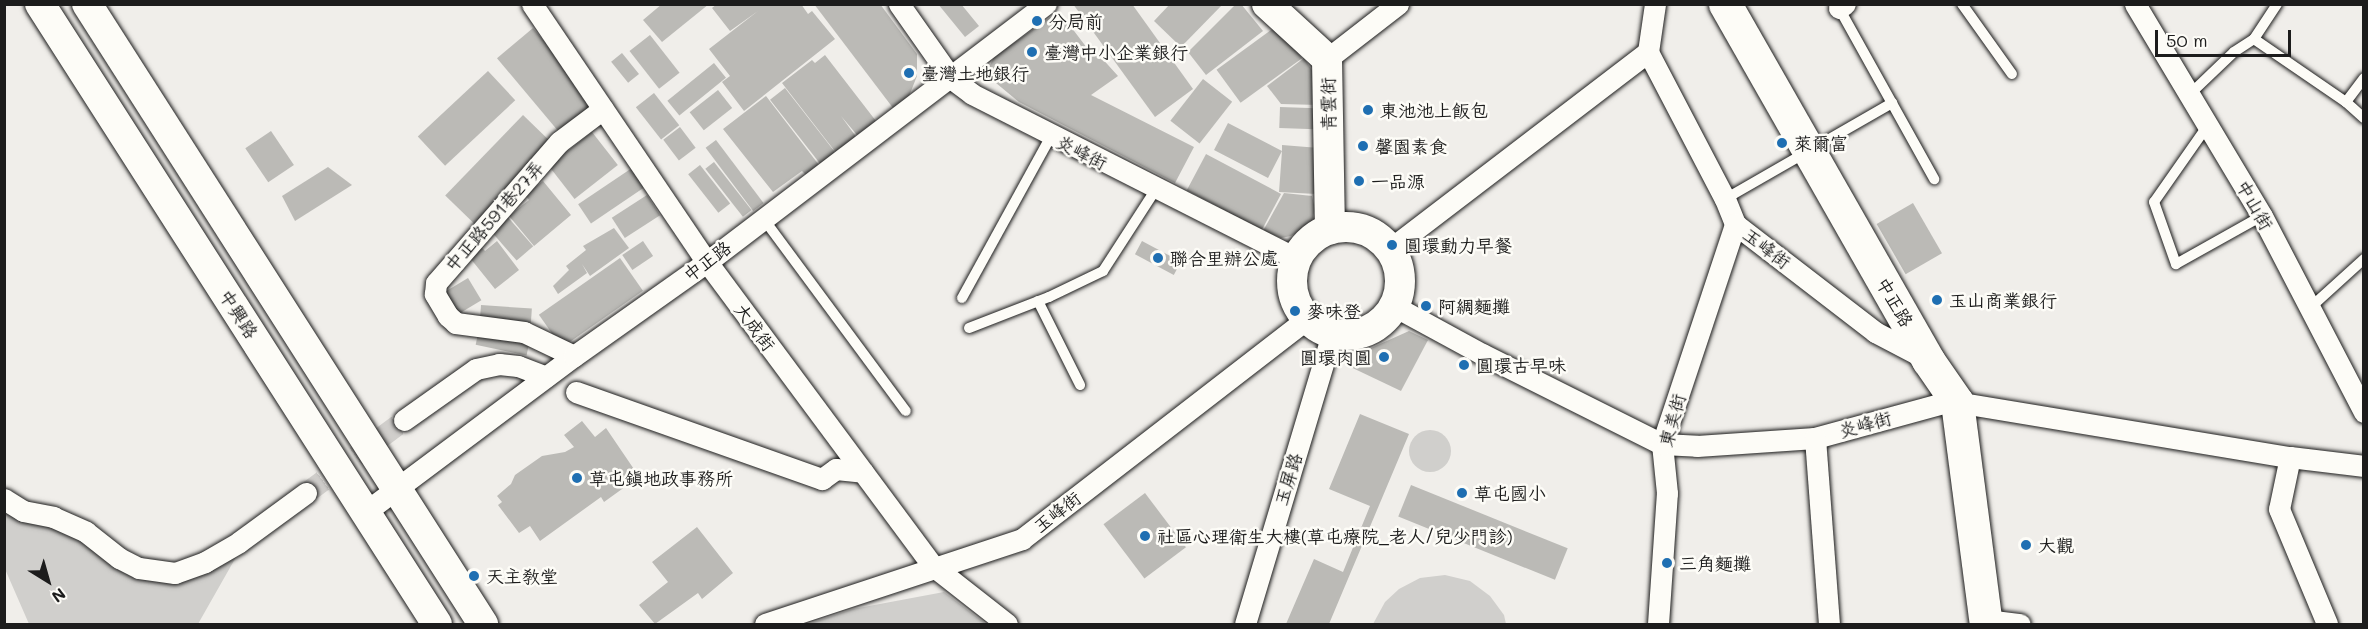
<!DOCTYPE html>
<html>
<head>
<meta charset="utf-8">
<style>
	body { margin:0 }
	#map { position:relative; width:2368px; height:629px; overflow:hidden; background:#f0eeea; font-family:Mali,"LXGW WenKai TC",sans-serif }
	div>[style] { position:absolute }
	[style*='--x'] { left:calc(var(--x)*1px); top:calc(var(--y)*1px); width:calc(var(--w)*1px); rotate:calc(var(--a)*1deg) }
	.green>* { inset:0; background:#d0cfcc }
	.round { border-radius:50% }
	.building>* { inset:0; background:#bbbab6; transform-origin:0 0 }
	.street-tunnel>* { height:21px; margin-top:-10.5px; transform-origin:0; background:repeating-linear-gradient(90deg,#d0cecb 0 21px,transparent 0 31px) }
	.roads { filter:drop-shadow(0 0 2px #1c1c1c) drop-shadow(0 0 2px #1c1c1c) }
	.lane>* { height:10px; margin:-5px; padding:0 5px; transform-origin:5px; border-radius:5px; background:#fdfcf7 }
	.street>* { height:21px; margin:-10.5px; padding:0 10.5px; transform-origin:10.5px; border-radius:10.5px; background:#fdfcf7 }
	.secondary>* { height:30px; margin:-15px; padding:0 15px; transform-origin:15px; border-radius:15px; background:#fdfcf7 }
	.secondary>.ring { margin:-15px; padding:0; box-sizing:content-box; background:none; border:30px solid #fdfcf7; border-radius:50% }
	.primary>* { height:33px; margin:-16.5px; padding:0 16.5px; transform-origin:16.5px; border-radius:16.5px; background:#fdfcf7 }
	.dots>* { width:16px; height:16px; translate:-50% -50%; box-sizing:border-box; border:3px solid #fdfcf7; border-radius:50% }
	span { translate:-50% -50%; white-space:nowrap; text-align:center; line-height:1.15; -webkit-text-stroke:5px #fdfcf7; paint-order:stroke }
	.poi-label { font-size:18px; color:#1c1c1c }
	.left { translate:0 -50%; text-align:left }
	.right { translate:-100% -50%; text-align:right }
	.street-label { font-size:18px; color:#1c1c1c }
	.frame { position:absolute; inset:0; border:6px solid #1c1c1c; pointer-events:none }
	.north { position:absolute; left:18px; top:551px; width:60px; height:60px; -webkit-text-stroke:4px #fdfcf7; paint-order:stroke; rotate:143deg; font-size:16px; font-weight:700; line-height:24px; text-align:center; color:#1c1c1c }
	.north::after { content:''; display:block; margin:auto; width:21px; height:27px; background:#1c1c1c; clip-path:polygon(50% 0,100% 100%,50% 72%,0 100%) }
	.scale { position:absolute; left:2155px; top:30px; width:136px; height:27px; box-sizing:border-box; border:3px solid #1c1c1c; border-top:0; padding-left:8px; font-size:18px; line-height:21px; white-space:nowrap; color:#1c1c1c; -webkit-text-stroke:4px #fdfcf7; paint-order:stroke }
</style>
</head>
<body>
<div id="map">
	<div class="green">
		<div class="round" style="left:1409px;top:430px;width:42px;height:42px"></div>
		<div style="clip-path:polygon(9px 506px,104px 538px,164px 571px,244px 543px,198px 624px,29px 624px,5px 569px,4px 513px)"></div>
		<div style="clip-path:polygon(1445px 575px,1470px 581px,1490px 596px,1504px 615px,1506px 624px,1373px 624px,1385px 602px,1399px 589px,1420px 578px)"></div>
		<div style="clip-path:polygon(944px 592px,986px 624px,808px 624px,853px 609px)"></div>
	</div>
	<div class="building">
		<div style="clip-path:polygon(662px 4px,709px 4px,662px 42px,643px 20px)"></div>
		<div style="clip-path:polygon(717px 4px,801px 4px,808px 14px,812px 11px,835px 39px,744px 111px,722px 82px,730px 76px,709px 49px,758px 11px,730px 31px,712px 8px)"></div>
		<div style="clip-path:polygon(814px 4px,880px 4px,917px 54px,917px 76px,909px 96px,893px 108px)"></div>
		<div style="clip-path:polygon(938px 4px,961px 4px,979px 26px,965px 37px)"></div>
		<div style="clip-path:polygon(1073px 4px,1132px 4px,1193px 89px,1155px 117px)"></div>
		<div style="clip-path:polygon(1170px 4px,1223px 4px,1181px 47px,1154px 21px)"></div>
		<div style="clip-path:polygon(1236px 4px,1241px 4px,1263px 31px,1206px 75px,1188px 52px)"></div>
		<div style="clip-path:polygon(1059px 11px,1087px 48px,1099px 55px,1118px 76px,1091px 95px,1194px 147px,1175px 183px,1019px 102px,990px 78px,988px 69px,994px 57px)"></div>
		<div style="left:1278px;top:25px;width:41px;height:76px;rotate:54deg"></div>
		<div style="left:533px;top:28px;width:98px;height:47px;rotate:50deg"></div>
		<div style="left:650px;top:35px;width:48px;height:26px;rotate:52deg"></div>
		<div style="left:622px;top:53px;width:27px;height:14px;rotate:51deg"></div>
		<div style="clip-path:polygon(825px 55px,876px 121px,857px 135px,841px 116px,857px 138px,837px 154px,782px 83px,812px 60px,815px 63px)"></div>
		<div style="clip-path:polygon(1304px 58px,1315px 75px,1319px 105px,1281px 104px,1267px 86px)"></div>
		<div style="left:714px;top:63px;width:19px;height:60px;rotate:51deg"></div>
		<div style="left:488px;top:71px;width:40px;height:96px;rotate:47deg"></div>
		<div style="left:1203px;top:79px;width:37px;height:53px;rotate:38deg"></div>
		<div style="left:785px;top:88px;width:83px;height:19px;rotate:52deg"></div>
		<div style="left:718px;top:90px;width:23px;height:36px;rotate:52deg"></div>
		<div style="left:654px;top:93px;width:41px;height:23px;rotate:52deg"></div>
		<div style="clip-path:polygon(766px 96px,819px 165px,806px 175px,802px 171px,773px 192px,723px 129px)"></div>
		<div style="left:1280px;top:107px;width:36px;height:21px;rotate:2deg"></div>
		<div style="left:523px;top:115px;width:42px;height:112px;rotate:44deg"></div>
		<div style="clip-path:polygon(1228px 123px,1282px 151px,1282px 145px,1319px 148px,1316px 194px,1279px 192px,1282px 151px,1268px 178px,1214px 150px)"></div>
		<div style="left:680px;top:127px;width:26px;height:21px;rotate:53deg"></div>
		<div style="left:271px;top:131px;width:41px;height:31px;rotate:56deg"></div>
		<div style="left:592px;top:132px;width:42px;height:55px;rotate:52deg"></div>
		<div style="left:716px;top:140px;width:79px;height:13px;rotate:53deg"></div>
		<div style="left:1206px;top:154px;width:85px;height:41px;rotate:28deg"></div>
		<div style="left:714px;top:162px;width:61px;height:11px;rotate:52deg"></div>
		<div style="left:700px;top:165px;width:49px;height:15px;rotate:52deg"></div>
		<div style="clip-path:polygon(328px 167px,352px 185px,295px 221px,282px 196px)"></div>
		<div style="left:632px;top:168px;width:23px;height:65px;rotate:56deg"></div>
		<div style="clip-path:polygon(543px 181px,571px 215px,534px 246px,509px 216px,529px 200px,525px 195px)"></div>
		<div style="clip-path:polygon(1284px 193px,1312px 196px,1315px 209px,1312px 221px,1305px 228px,1291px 236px,1281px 238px,1263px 231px)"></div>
		<div style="left:647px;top:195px;width:24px;height:42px;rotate:57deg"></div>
		<div style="left:1913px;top:203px;width:58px;height:42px;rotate:60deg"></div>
		<div style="left:507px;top:216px;width:40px;height:22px;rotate:49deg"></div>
		<div style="clip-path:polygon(614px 228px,629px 248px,590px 276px,582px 264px,587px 273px,558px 294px,553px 286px,569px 270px,566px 266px,586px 250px,583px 246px)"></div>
		<div style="clip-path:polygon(497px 241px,519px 270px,495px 289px,466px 253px,478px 243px,485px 251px)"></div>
		<div style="left:643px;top:241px;width:18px;height:25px;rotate:56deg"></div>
		<div style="left:1142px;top:241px;width:44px;height:15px;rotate:28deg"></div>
		<div style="left:620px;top:258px;width:40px;height:99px;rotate:55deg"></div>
		<div style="left:468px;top:278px;width:26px;height:32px;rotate:59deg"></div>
		<div style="left:481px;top:305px;width:51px;height:19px;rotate:4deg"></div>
		<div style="left:479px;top:329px;width:52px;height:16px;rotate:12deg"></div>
		<div style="clip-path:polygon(1409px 331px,1428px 340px,1401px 391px,1340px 362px)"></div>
		<div style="clip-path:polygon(1360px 414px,1409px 434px,1329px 624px,1286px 624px,1314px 559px,1343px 572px,1370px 506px,1329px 489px)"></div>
		<div style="clip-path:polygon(582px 421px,595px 437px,606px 428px,642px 481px,632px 488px,629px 484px,604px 502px,601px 497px,540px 541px,530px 526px,519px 533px,498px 505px,502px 502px,497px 496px,511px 484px,515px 475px,542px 456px,565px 452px,574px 447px,564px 435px)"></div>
		<div style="left:1411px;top:485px;width:169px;height:34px;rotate:22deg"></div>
		<div style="left:1145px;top:493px;width:68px;height:52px;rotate:53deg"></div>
		<div style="clip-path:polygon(697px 527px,733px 573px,702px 599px,698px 593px,655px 624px,639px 605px,668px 582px,652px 562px)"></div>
	</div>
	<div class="street-tunnel">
		<div style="--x:306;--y:493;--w:122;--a:-36.7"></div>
	</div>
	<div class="roads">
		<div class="lane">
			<div style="--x:1962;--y:4;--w:86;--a:54.5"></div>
			<div style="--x:1839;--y:8;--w:196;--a:60.9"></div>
			<div style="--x:2254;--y:39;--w:112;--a:34.4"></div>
			<div style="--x:2346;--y:102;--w:24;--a:42"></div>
			<div style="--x:2189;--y:95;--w:62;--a:-43.7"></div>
			<div style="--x:2234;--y:52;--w:24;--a:-33"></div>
			<div style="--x:2254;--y:39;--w:42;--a:-56.7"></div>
			<div style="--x:2346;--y:102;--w:30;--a:-53"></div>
			<div style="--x:2208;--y:125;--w:94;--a:125"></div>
			<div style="--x:2154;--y:202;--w:66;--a:70.5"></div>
			<div style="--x:2176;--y:264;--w:98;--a:-29.2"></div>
			<div style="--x:1725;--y:199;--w:193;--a:-29.9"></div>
			<div style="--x:763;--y:218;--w:240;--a:53.5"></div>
			<div style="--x:962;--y:298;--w:185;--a:-61.2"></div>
			<div style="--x:1038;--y:301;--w:94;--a:63.4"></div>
			<div style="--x:2311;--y:307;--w:72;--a:-42.2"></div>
			<div style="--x:969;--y:328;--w:86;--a:-21.2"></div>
			<div style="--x:1049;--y:297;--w:60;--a:-25.7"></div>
			<div style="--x:1103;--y:271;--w:98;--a:-57.1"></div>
		</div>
		<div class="street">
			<div style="--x:532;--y:4;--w:312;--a:55.9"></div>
			<div style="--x:707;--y:262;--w:379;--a:53.4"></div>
			<div style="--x:933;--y:566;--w:94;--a:38.1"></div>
			<div style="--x:899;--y:4;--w:90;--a:54.9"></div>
			<div style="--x:951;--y:78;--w:26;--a:37"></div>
			<div style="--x:972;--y:94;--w:364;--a:26.9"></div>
			<div style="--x:2135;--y:4;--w:247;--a:59.1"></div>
			<div style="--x:2262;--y:216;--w:221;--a:62.5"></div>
			<div style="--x:1839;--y:8;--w:7;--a:-34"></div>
			<div style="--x:1648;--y:52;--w:166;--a:62.4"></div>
			<div style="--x:1725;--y:199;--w:27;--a:68"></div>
			<div style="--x:1735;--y:224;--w:177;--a:37.6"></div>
			<div style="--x:1875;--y:332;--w:56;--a:27.5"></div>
			<div style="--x:1327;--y:59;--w:90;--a:-37.8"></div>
			<div style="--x:1390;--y:249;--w:325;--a:-37.4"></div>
			<div style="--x:1648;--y:52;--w:49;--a:-81.7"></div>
			<div style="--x:1394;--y:306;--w:100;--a:28.6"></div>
			<div style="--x:1482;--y:354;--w:201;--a:26.6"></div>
			<div style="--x:1662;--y:444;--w:35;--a:3"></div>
			<div style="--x:1697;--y:446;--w:118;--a:-3.9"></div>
			<div style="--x:1815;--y:438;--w:140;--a:-15.3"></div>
			<div style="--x:1950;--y:401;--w:345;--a:9.4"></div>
			<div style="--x:2290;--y:457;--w:75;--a:6.9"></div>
			<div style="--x:574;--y:356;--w:55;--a:-154.4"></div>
			<div style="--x:524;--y:332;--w:69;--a:-172.5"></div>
			<div style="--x:456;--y:323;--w:11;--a:-139"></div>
			<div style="--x:448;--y:316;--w:26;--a:-121"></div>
			<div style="--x:435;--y:294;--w:11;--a:-85"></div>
			<div style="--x:436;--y:283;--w:187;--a:-48.9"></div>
			<div style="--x:559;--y:142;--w:55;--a:-36.9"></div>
			<div style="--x:576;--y:392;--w:261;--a:19.5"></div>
			<div style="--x:822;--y:479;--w:17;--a:-36"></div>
			<div style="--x:836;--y:469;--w:27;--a:6"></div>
			<div style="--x:404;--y:420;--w:88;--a:-35.3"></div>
			<div style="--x:476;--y:369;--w:24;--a:-12"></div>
			<div style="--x:499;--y:364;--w:19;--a:6"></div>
			<div style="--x:518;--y:366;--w:30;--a:21"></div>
			<div style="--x:1815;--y:438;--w:187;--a:85.7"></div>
			<div style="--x:2290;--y:457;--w:53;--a:101.9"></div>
			<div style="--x:2279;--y:509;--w:125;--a:67.3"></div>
			<div style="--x:4;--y:499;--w:22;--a:32"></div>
			<div style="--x:23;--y:511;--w:31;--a:11"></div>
			<div style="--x:53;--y:517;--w:36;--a:24"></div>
			<div style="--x:86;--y:532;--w:42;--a:38.2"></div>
			<div style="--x:119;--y:558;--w:22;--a:27"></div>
			<div style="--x:139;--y:568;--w:36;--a:8"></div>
			<div style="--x:175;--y:573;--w:32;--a:-20"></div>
			<div style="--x:205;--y:562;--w:39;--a:-30"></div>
			<div style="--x:239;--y:542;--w:83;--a:-36.2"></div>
			<div style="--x:364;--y:513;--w:262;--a:-36.8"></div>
			<div style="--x:574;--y:356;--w:163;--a:-35.3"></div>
			<div style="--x:707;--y:262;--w:426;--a:-37.3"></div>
			<div style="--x:1986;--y:620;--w:34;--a:7"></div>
			<div style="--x:765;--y:624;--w:271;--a:-18.3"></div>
			<div style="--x:1022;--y:539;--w:360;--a:-37.7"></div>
			<div style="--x:1245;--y:624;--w:303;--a:-73.3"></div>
			<div style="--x:1658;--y:624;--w:131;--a:-86.1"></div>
			<div style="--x:1667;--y:493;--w:49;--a:-95.8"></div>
			<div style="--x:1662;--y:444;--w:232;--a:-71.6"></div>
		</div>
		<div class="secondary">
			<div style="--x:40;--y:4;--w:736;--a:57.37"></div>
			<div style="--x:87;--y:4;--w:736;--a:57.43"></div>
			<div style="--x:1267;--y:4;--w:81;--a:42.5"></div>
			<div style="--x:1327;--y:59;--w:170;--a:89"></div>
			<div class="ring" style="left:1292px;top:227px;width:78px;height:78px"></div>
		</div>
		<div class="primary">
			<div style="--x:1725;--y:4;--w:410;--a:60.3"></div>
			<div style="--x:1928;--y:360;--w:51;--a:55.4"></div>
			<div style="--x:1957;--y:402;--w:224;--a:82.6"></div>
		</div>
	</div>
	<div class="dots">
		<div style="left:1037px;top:21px;background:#1f6fb2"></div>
		<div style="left:1032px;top:52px;background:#1f6fb2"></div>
		<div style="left:909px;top:73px;background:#1f6fb2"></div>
		<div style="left:1368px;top:110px;background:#1f6fb2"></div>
		<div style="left:1782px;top:143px;background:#1f6fb2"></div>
		<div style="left:1363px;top:146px;background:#1f6fb2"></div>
		<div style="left:1359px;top:181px;background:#1f6fb2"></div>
		<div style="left:1392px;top:245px;background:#1f6fb2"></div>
		<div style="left:1158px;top:258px;background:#1f6fb2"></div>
		<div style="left:1937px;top:300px;background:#1f6fb2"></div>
		<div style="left:1426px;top:306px;background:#1f6fb2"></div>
		<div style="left:1295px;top:311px;background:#1f6fb2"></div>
		<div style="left:1384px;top:357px;background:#1f6fb2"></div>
		<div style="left:1464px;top:365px;background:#1f6fb2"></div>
		<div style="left:577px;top:478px;background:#1f6fb2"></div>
		<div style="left:1462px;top:493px;background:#1f6fb2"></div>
		<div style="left:1145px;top:536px;background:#1f6fb2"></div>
		<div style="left:2026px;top:545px;background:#1f6fb2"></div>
		<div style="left:1667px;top:563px;background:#1f6fb2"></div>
		<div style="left:474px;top:576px;background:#1f6fb2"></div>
	</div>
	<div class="poi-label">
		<span class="left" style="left:1049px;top:21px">分局前</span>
		<span class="left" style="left:1044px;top:52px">臺灣中小企業銀行</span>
		<span class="left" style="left:921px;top:73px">臺灣土地銀行</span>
		<span class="left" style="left:1380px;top:110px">東池池上飯包</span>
		<span class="left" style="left:1794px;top:143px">萊爾富</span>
		<span class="left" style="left:1375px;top:146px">馨園素食</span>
		<span class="left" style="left:1371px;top:181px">一品源</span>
		<span class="left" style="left:1404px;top:245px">圓環動力早餐</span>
		<span class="left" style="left:1170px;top:258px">聯合里辦公處</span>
		<span class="left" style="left:1949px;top:300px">玉山商業銀行</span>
		<span class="left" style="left:1438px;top:306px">阿綢麵攤</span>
		<span class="left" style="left:1307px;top:311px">麥味登</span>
		<span class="right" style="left:1372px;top:357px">圓環肉圓</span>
		<span class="left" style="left:1476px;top:365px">圓環古早味</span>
		<span class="left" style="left:589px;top:478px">草屯鎮地政事務所</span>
		<span class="left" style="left:1474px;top:493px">草屯國小</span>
		<span class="left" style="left:1157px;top:536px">社區心理衛生大樓(草屯療院_老人/兒少門診)</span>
		<span class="left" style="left:2038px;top:545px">大觀</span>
		<span class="left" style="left:1679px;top:563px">三角麵攤</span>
		<span class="left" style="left:486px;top:576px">天主教堂</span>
	</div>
	<div class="street-label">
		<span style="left:1328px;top:104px;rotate:-91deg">青雲街</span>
		<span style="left:1082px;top:152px;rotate:27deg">炎峰街</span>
		<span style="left:2255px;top:205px;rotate:60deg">中山街</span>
		<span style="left:494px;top:216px;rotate:-49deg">中正路591巷27弄</span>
		<span style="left:1767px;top:248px;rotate:37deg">玉峰街</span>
		<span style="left:707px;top:261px;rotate:-37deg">中正路</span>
		<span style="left:1895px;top:302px;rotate:60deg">中正路</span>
		<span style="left:239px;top:314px;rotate:57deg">中興路</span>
		<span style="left:755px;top:327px;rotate:53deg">大成街</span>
		<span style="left:1672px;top:420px;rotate:-75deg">東美街</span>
		<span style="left:1865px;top:424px;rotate:-15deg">炎峰街</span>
		<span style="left:1288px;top:479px;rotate:-73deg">玉屏路</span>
		<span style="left:1057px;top:512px;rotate:-38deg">玉峰街</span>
	</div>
	<div class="frame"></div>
	<div class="north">N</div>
	<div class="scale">50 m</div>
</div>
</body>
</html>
